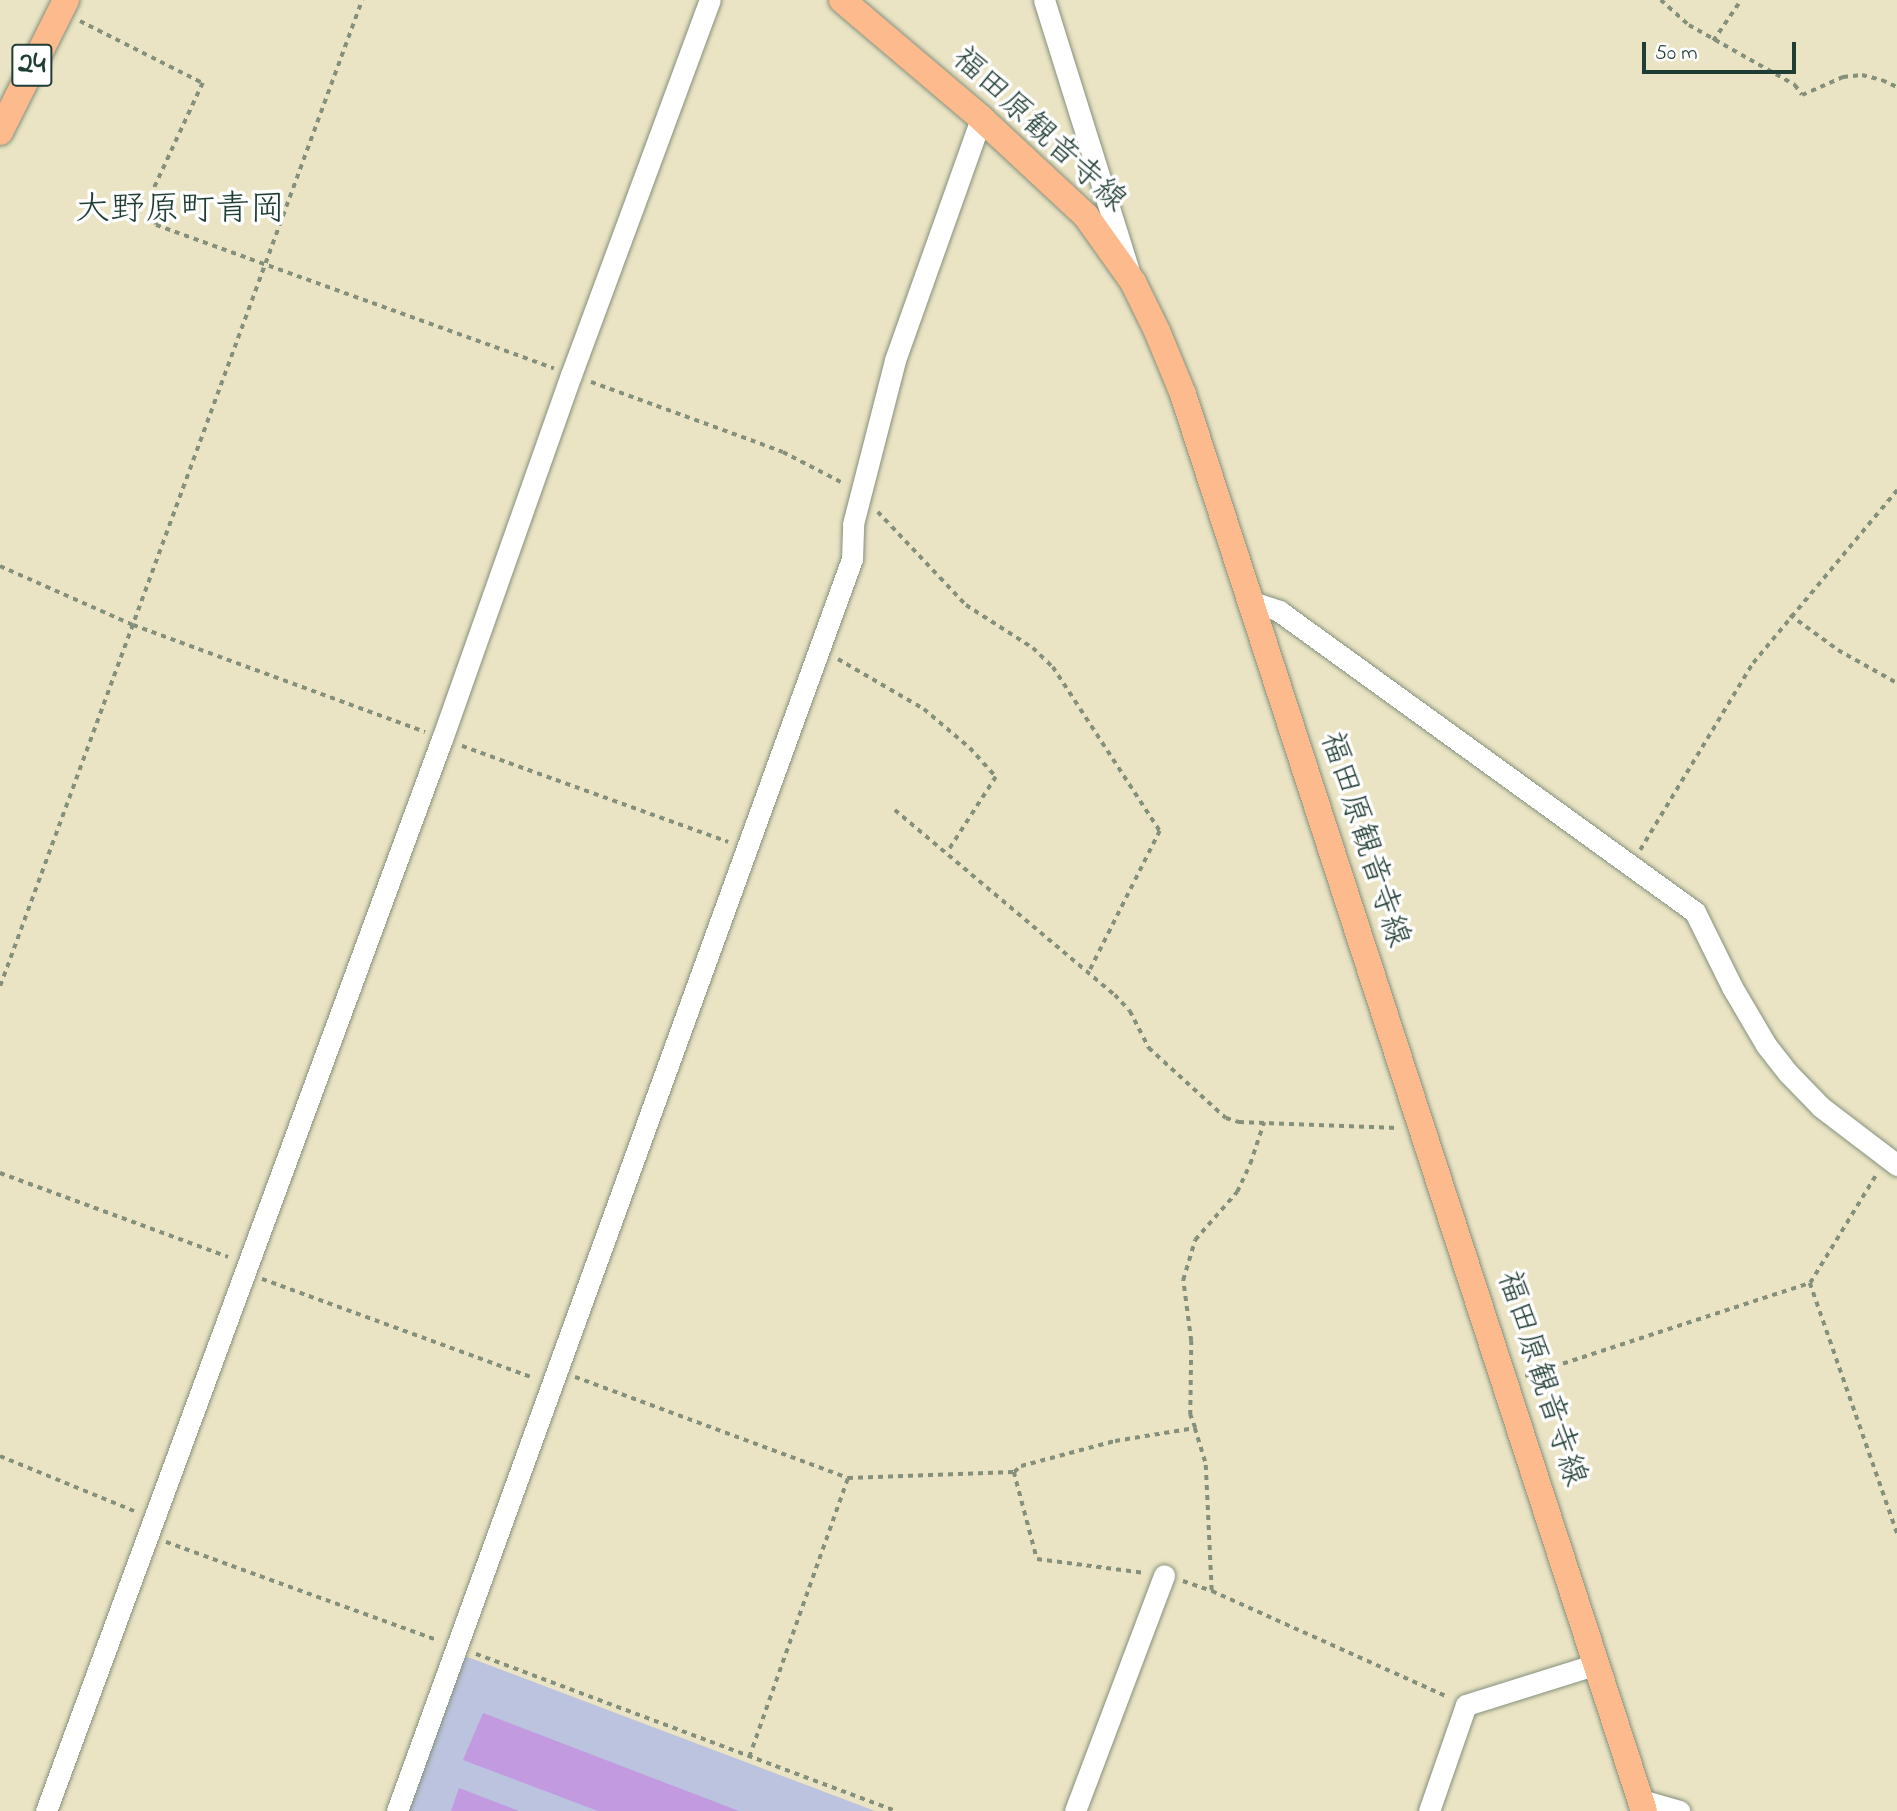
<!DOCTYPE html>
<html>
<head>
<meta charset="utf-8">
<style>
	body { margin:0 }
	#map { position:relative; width:1897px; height:1811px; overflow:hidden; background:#eae4c4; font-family:"Indie Flower","Klee One",sans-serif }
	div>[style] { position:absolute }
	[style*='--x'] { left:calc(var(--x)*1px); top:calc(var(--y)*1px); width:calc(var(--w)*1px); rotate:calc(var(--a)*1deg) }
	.industrial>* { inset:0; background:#bbc3de }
	.building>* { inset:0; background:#c19ae0 }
	.path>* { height:3.5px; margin-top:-1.75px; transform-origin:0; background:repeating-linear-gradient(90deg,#84907c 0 5px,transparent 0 10px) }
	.roads { filter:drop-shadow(0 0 2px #84907c) drop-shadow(0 0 2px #84907c) }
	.minor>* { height:21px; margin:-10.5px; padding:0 10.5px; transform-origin:10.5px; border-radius:10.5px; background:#fff }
	.major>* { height:26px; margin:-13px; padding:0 13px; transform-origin:13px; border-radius:13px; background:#fcba8d }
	span { translate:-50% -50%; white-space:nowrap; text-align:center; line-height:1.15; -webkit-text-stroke:7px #fff; paint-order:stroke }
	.shield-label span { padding:2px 5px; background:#fff; border:2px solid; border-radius:5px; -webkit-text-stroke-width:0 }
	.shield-label { font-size:30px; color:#1f3d34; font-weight:700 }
	.street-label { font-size:32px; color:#1f3d34 }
	.quarter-label { font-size:35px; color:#1f3d34 }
	.scale { position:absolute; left:1642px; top:42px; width:154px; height:32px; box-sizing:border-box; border:4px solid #1f3d34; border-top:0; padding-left:9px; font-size:21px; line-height:24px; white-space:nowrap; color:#1f3d34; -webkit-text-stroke:5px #fff; paint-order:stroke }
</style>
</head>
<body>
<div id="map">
	<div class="industrial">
		<div style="clip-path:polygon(465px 1656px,875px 1811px,406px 1811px)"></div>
	</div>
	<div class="building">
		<div style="clip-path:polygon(483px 1713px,739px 1811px,598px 1811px,463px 1760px)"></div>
		<div style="clip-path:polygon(459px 1788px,519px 1811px,451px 1811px)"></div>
	</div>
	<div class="path">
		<div style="--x:1661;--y:0;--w:38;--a:42"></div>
		<div style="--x:1689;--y:25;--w:122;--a:29.5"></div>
		<div style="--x:1795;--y:85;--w:12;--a:55"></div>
		<div style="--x:1802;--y:95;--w:45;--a:-23.7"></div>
		<div style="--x:1843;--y:77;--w:19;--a:-6"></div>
		<div style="--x:1862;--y:75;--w:21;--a:14"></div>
		<div style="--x:1882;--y:80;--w:17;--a:25"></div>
		<div style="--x:80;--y:21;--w:138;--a:26.8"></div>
		<div style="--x:203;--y:83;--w:121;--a:114.9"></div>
		<div style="--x:152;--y:193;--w:32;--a:83"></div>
		<div style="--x:156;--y:225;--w:423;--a:19.8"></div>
		<div style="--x:1713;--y:41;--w:50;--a:-55.7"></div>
		<div style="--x:591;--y:382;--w:204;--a:20"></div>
		<div style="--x:783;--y:452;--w:68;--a:27.3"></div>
		<div style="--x:878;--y:512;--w:128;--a:46.6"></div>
		<div style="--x:966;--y:605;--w:80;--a:32.7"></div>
		<div style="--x:1033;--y:648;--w:28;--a:44"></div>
		<div style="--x:1053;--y:667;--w:196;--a:56.9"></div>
		<div style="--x:1160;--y:831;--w:158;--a:116.7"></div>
		<div style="--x:0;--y:566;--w:145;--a:23.9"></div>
		<div style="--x:133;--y:625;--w:311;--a:20.1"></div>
		<div style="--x:1790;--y:615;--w:59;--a:36.1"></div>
		<div style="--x:1838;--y:650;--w:68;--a:29.2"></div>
		<div style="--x:838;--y:659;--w:99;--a:30.2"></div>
		<div style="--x:924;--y:709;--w:60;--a:40.3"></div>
		<div style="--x:970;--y:748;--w:39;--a:48"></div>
		<div style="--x:996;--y:777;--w:90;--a:122.8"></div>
		<div style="--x:462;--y:746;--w:283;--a:19.8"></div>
		<div style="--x:895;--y:810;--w:287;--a:40.1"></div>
		<div style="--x:1115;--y:995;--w:22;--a:47"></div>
		<div style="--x:1130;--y:1011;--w:42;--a:62.8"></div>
		<div style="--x:1149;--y:1048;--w:104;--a:42.3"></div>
		<div style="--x:1226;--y:1118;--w:14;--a:17"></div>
		<div style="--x:1239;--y:1122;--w:159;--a:2.2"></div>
		<div style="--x:1640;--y:850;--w:218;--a:-58.9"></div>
		<div style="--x:1753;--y:663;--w:225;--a:-50.2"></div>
		<div style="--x:0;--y:986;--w:1050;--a:-69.84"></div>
		<div style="--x:0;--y:1173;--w:243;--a:20.2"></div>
		<div style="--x:262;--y:1279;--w:289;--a:20"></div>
		<div style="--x:1810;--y:1283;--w:265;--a:70.8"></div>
		<div style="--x:1525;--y:1376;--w:300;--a:-18.1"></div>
		<div style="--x:1810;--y:1283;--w:127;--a:-58.6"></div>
		<div style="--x:575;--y:1377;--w:291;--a:20.3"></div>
		<div style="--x:848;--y:1478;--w:166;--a:-2.1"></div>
		<div style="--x:1014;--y:1472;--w:9;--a:-41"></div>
		<div style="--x:1021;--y:1466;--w:97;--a:-14.9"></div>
		<div style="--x:1115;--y:1441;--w:81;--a:-9.2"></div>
		<div style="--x:1195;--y:1428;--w:39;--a:73"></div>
		<div style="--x:1206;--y:1465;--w:126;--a:87.3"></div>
		<div style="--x:1195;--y:1428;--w:14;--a:-111"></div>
		<div style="--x:1190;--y:1415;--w:74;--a:-89.2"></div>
		<div style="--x:1191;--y:1341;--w:62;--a:-97.5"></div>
		<div style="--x:1183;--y:1280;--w:42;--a:-73.3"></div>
		<div style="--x:1195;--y:1240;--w:64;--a:-48.8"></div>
		<div style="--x:1237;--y:1192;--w:31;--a:-65"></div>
		<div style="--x:1250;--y:1164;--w:44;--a:-71.6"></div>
		<div style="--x:0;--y:1456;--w:145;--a:22.3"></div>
		<div style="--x:1014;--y:1472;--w:90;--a:75.2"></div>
		<div style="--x:1037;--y:1559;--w:109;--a:7.4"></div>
		<div style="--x:166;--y:1542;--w:290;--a:19.9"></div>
		<div style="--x:1183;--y:1581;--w:31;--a:19"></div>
		<div style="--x:1212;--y:1591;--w:259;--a:24.2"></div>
		<div style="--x:476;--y:1654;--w:448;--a:20.5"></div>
		<div style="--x:749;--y:1757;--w:296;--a:-70.5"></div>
	</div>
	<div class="roads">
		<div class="minor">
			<div style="--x:1044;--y:0;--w:281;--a:72.6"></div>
			<div style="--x:1249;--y:601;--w:32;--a:18"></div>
			<div style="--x:1279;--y:611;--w:513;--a:35.89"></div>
			<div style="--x:1695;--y:912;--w:84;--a:63.7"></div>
			<div style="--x:1732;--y:987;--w:67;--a:59.6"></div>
			<div style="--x:1766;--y:1045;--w:37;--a:52"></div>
			<div style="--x:1789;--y:1074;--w:46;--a:45.9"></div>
			<div style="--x:1821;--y:1107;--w:96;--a:37.3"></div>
			<div style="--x:1641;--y:1800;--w:40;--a:16"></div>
			<div style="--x:46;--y:1811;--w:1143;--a:-69.73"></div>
			<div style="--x:442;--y:739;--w:386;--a:-70.5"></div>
			<div style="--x:571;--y:375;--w:400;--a:-69.7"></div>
			<div style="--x:397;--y:1811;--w:1332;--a:-70.03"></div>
			<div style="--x:852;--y:559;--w:35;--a:-88"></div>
			<div style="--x:853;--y:524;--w:169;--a:-75.6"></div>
			<div style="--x:895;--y:360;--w:257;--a:-70.4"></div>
			<div style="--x:1075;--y:1811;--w:252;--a:-69.3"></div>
			<div style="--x:1429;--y:1811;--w:112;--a:-70.8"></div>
			<div style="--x:1466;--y:1705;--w:137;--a:-17.4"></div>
		</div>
		<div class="major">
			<div style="--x:842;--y:0;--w:182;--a:40.3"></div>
			<div style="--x:981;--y:118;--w:144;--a:43"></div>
			<div style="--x:1086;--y:216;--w:81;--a:54.5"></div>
			<div style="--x:1133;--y:282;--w:55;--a:63.9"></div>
			<div style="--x:1157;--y:331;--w:68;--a:67.6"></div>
			<div style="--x:1183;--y:394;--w:1490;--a:71.98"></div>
			<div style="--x:0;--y:132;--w:148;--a:-63.4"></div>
		</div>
	</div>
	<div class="shield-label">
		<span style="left:32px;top:65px">24</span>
	</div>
	<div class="street-label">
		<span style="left:1038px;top:131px;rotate:43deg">福田原観音寺線</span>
		<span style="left:1363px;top:840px;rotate:72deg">福田原観音寺線</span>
		<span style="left:1540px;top:1379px;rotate:72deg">福田原観音寺線</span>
	</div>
	<div class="quarter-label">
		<span style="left:180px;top:211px">大野原町青岡</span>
	</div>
	<div class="scale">50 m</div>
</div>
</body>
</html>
